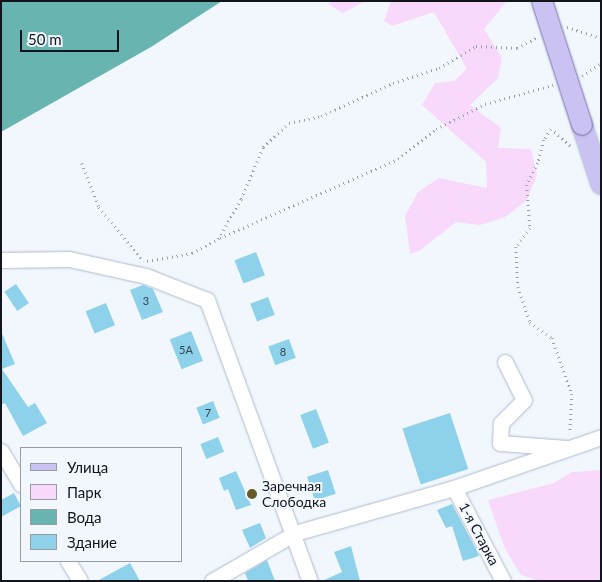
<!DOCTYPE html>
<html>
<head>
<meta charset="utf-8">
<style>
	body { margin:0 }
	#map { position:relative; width:602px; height:582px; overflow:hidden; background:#f2f7fe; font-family:Lato,sans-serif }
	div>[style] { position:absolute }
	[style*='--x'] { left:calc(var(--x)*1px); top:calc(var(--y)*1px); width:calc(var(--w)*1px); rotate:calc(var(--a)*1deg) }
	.green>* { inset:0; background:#f8d9fc }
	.water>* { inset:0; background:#68b4b1 }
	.building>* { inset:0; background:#8ed1ea; transform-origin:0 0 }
	.path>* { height:2.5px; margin-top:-1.25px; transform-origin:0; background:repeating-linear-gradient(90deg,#9a9fa5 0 1px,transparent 0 5px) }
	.roads { filter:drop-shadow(0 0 1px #afbacb) drop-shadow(0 0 1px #afbacb) }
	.minor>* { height:15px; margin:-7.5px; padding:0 7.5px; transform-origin:7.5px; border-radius:7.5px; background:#fff }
	.major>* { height:20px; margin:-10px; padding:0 10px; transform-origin:10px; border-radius:10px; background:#cac2f2 }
	.bridges { filter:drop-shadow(0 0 1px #726ca2) drop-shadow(0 0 1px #726ca2) }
	.major-bridge>* { height:20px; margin:-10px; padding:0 10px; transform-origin:10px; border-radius:10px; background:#cac2f2 }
	.dots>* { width:14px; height:14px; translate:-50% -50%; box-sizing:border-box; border:2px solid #f2f7fe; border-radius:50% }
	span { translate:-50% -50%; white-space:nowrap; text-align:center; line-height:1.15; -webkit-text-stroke:4px #f2f7fe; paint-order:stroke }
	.number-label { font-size:11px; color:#314550 }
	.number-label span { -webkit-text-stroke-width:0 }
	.poi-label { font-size:14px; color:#12161c }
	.left { translate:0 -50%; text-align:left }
	.street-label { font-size:14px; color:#12161c }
	.frame { position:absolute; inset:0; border:2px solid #12161c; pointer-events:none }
	.legend { position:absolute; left:20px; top:447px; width:162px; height:115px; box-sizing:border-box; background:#f2f7fe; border:1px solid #989da4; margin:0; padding:6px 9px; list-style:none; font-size:15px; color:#12161c }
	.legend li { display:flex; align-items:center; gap:10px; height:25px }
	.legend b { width:25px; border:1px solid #989da4 }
	.scale { position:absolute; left:20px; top:30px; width:99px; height:22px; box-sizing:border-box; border:2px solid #12161c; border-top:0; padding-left:6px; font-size:15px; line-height:18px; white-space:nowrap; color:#12161c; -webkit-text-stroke:4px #f2f7fe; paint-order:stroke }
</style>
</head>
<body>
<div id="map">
	<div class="green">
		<div style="clip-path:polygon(331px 1px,366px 1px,343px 13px,328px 4px)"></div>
		<div style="clip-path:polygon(391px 1px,507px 1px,484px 29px,502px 58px,498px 78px,470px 105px,501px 128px,498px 148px,531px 149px,537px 175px,527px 200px,505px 217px,480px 225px,456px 222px,419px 251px,410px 254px,405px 216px,418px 192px,439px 178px,487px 188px,486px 162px,422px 105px,435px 83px,454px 81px,467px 69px,434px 12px,392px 26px,384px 21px)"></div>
		<div style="clip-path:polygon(601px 470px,601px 581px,540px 581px,521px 575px,505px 549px,488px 500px,554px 483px,572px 472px)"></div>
	</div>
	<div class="water">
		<div style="clip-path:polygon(1px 1px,222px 1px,151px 47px,1px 132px)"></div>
	</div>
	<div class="building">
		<div style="left:256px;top:252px;width:25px;height:23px;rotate:69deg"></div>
		<div style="left:16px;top:284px;width:23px;height:14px;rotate:56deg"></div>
		<div style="clip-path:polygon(143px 285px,153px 289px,163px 312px,142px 320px,130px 290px)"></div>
		<div style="left:268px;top:297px;width:19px;height:19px;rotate:69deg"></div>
		<div style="left:106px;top:303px;width:24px;height:22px;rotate:68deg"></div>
		<div style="clip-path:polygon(1px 331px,15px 364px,2px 369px,28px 407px,35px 403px,47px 423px,23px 436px,5px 403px,1px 405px)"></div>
		<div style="left:191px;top:331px;width:32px;height:23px;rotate:68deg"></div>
		<div style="left:289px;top:339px;width:20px;height:22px;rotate:70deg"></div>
		<div style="left:213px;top:401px;width:18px;height:18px;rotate:68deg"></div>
		<div style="left:316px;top:409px;width:36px;height:17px;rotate:69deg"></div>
		<div style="left:450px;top:413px;width:59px;height:50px;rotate:72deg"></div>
		<div style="left:218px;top:437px;width:16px;height:19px;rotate:68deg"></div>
		<div style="left:328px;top:470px;width:25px;height:22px;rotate:72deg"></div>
		<div style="clip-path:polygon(236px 471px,251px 505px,236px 510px,228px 489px,224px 491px,219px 478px)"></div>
		<div style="clip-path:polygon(14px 493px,21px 506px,1px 517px,1px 500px)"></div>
		<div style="clip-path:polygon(452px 504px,478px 553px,479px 556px,463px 561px,452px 526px,446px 528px,437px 510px)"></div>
		<div style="clip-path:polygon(260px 523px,266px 538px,250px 548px,242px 530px)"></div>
		<div style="clip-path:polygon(351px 546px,360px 581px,322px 581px,342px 572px,334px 552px)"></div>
		<div style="clip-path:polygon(267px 560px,275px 581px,248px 581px,245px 573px)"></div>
		<div style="clip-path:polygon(130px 563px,140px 581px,97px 581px)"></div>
	</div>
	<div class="path">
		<div style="--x:567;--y:27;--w:36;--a:18"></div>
		<div style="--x:582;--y:76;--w:23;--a:-34"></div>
		<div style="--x:570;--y:146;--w:25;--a:-138"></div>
		<div style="--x:551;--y:129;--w:13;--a:122"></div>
		<div style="--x:544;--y:140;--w:24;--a:105"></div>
		<div style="--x:538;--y:163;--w:25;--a:117"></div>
		<div style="--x:527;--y:185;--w:43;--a:86"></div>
		<div style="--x:530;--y:228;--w:24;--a:126"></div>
		<div style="--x:516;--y:247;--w:40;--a:87.1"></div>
		<div style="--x:518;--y:287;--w:37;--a:71"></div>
		<div style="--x:530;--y:322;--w:27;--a:36"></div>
		<div style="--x:552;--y:338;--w:59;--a:70.3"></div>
		<div style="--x:572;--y:394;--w:40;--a:92.9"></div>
		<div style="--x:82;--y:163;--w:47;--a:68.9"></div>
		<div style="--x:99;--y:207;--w:70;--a:50.8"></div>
		<div style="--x:220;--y:238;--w:195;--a:-23.9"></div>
		<div style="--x:398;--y:159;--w:48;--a:-38.3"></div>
		<div style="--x:436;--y:129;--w:55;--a:-27"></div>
		<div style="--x:485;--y:104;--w:71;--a:-15.6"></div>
		<div style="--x:147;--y:261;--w:46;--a:-10.1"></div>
		<div style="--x:192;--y:253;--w:30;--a:-28"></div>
		<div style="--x:218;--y:239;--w:46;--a:-60.1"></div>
		<div style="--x:241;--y:199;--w:56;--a:-67.1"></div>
		<div style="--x:263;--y:147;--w:35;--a:-43"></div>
		<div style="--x:289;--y:123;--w:33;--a:-12"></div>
		<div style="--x:321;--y:116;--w:79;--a:-24.6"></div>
		<div style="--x:393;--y:83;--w:48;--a:-18.1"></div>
		<div style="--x:439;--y:68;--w:43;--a:-30.7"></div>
		<div style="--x:476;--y:46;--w:41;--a:2.8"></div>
		<div style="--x:517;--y:48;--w:24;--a:-28"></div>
	</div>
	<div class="roads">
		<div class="minor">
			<div style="--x:1;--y:260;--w:68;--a:-0.8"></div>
			<div style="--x:69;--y:259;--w:79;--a:12.4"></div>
			<div style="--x:146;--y:276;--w:66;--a:21.5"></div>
			<div style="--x:207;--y:300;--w:299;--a:69.9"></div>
			<div style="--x:505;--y:362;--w:42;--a:63.4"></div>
			<div style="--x:524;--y:400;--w:33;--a:135"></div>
			<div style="--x:501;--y:423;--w:20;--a:93"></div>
			<div style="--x:500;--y:443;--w:67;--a:4.3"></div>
			<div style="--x:1;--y:451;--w:39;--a:59"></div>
			<div style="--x:454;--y:488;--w:105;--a:62.2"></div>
			<div style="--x:68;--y:561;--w:23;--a:59"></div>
			<div style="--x:212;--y:581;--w:96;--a:-30"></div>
			<div style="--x:295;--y:533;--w:165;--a:-15.8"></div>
			<div style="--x:454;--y:488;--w:156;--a:-19.1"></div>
		</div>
		<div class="major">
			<div style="--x:582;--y:125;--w:62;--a:72.1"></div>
		</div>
	</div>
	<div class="bridges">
		<div class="major-bridge">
			<div style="--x:542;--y:1;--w:130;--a:72.1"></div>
		</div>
	</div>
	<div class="dots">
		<div style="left:252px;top:494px;background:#675926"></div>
	</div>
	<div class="number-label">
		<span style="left:146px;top:301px">3</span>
		<span style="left:186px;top:350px">5А</span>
		<span style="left:283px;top:352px">8</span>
		<span style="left:208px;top:413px">7</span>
	</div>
	<div class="poi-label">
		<span class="left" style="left:262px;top:494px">Заречная<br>Слободка</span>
	</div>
	<div class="street-label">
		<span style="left:479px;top:534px;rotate:62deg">1-я Старка</span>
	</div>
	<div class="frame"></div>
	<ul class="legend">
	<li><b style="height:6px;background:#cac2f2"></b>Улица</li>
	<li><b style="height:14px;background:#f8d9fc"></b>Парк</li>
	<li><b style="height:14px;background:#68b4b1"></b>Вода</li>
	<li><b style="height:14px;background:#8ed1ea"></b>Здание</li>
	</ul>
	<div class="scale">50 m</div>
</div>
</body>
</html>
